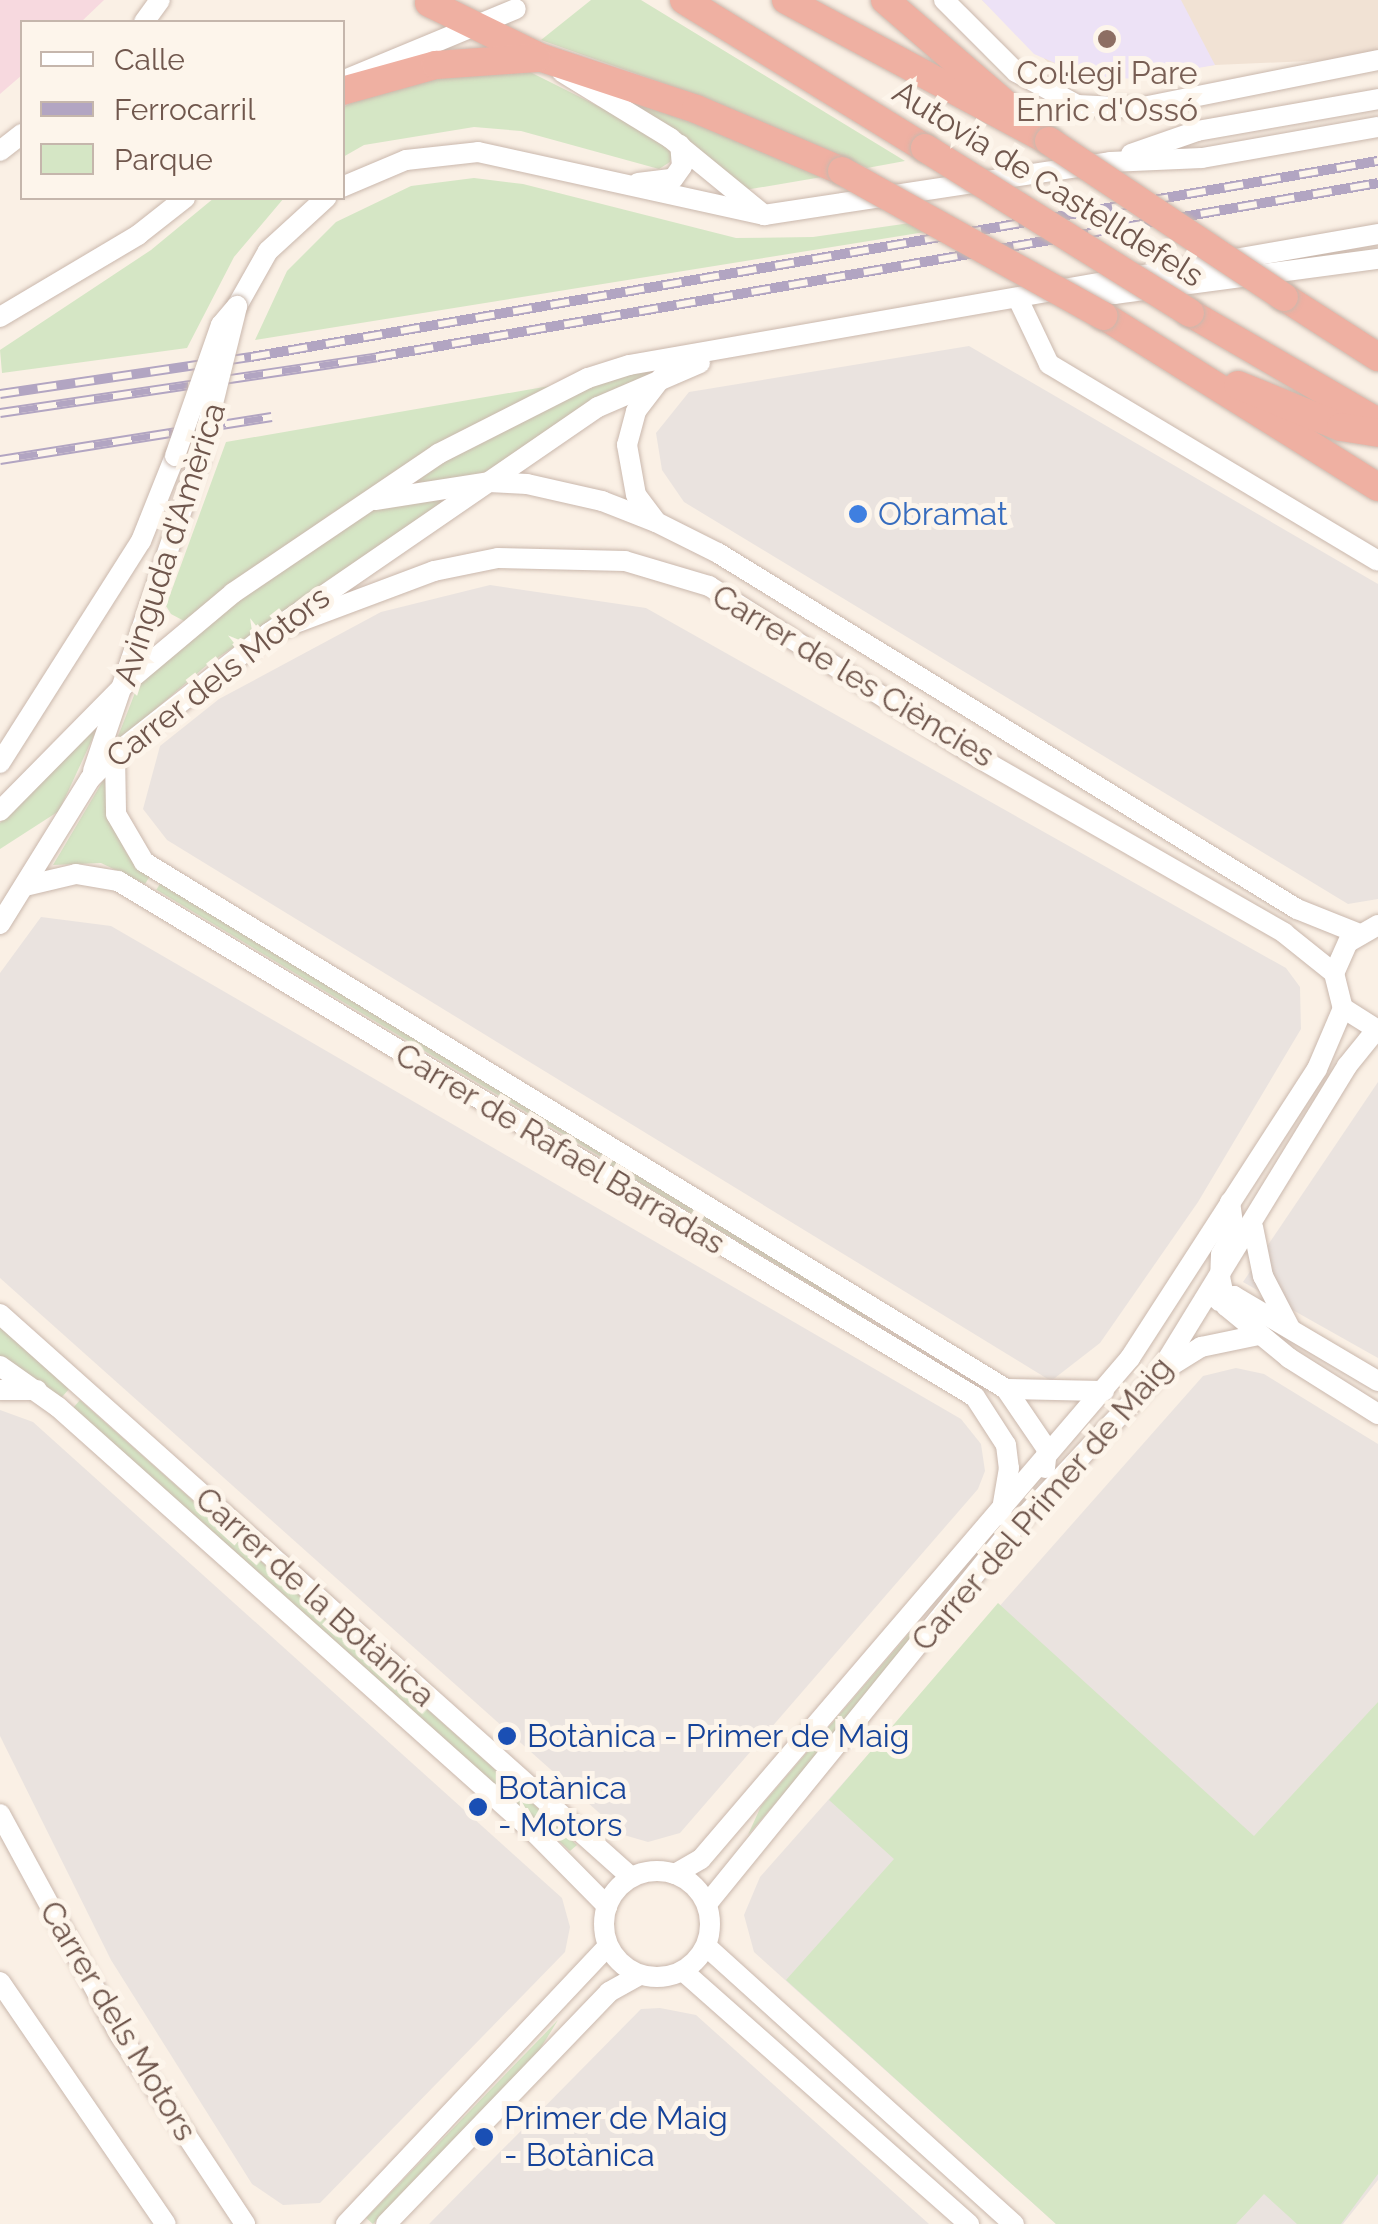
<!DOCTYPE html>
<html>
<head>
<meta charset="utf-8">
<style>
	body { margin:0 }
	#map { position:relative; width:1378px; height:2224px; overflow:hidden; background:#faf0e5; font-family:Raleway,sans-serif }
	div>[style] { position:absolute }
	[style*='--x'] { left:calc(var(--x)*1px); top:calc(var(--y)*1px); width:calc(var(--w)*1px); rotate:calc(var(--a)*1deg) }
	.residential>* { inset:0; background:#f1e2d4 }
	.industrial>* { inset:0; background:#eae3df }
	.education>* { inset:0; background:#ede2f6 }
	.medical>* { inset:0; background:#f7d9df }
	.green>* { inset:0; background:#d5e6c5; transform-origin:0 0 }
	.roads { filter:drop-shadow(0 0 2px #cab8ad) drop-shadow(0 0 2px #cab8ad) }
	.minor>* { height:20px; margin:-10px; padding:0 10px; transform-origin:10px; border-radius:10px; background:#fff }
	.minor>.ring { margin:-10px; padding:0; box-sizing:content-box; background:none; border:20px solid #fff; border-radius:50% }
	.highway>* { height:28px; margin:-14px; padding:0 14px; transform-origin:14px; border-radius:14px; background:#efb0a2 }
	.rail>* { height:10px; margin-top:-5px; transform-origin:0; background:repeating-linear-gradient(90deg,#fdf5eb 0 19px,#b2a5c2 0 38px); box-sizing:border-box; border-block:2px solid #b2a5c2 }
	.bridges { filter:drop-shadow(0 0 2px #cab8ad) drop-shadow(0 0 2px #cab8ad) }
	.minor-bridge>* { height:20px; margin:-10px; padding:0 10px; transform-origin:10px; border-radius:10px; background:#fff }
	.highway-bridge>* { height:28px; margin:-14px; padding:0 14px; transform-origin:14px; border-radius:14px; background:#efb0a2 }
	.dots>* { width:28px; height:28px; translate:-50% -50%; box-sizing:border-box; border:5px solid #fdf5eb; border-radius:50% }
	span { translate:-50% -50%; white-space:nowrap; text-align:center; line-height:1.15; -webkit-text-stroke:10px #fdf5eb; paint-order:stroke }
	.education-label { font-size:32px; color:#785e54 }
	.street-label { font-size:32px; color:#70574d }
	.shop-label { font-size:32px; color:#366cbe }
	.left { translate:0 -50%; text-align:left }
	.transit-label { font-size:32px; color:#164399 }
	.legend { position:absolute; left:20px; top:20px; width:325px; height:180px; box-sizing:border-box; background:#fdf5eb; border:2px solid #c5b6ac; margin:0; padding:12px 18px; list-style:none; font-size:30px; color:#70574d }
	.legend li { display:flex; align-items:center; gap:20px; height:50px }
	.legend b { width:50px; border:2px solid #c5b6ac }
</style>
</head>
<body>
<div id="map">
	<div class="residential">
		<div style="clip-path:polygon(982px 0,1378px 0,1378px 58px,1215px 65px,1105px 79px,1050px 64px)"></div>
	</div>
	<div class="industrial">
		<div style="clip-path:polygon(969px 346px,1378px 584px,1378px 899px,1348px 904px,684px 502px,662px 470px,656px 433px,689px 392px)"></div>
		<div style="clip-path:polygon(490px 585px,646px 608px,1286px 968px,1300px 987px,1301px 1029px,1198px 1202px,1100px 1343px,1051px 1381px,167px 840px,143px 809px,160px 746px,219px 699px,381px 612px)"></div>
		<div style="clip-path:polygon(41px 917px,111px 926px,961px 1419px,981px 1444px,985px 1471px,978px 1489px,680px 1833px,648px 1842px,624px 1835px,0 1278px,0 973px)"></div>
		<div style="clip-path:polygon(1378px 1082px,1378px 1358px,1243px 1282px)"></div>
		<div style="clip-path:polygon(1236px 1368px,1264px 1374px,1378px 1444px,1378px 2180px,1343px 2224px,1056px 2224px,754px 1952px,744px 1915px,760px 1877px,1203px 1376px)"></div>
		<div style="clip-path:polygon(0 1410px,33px 1422px,562px 1898px,570px 1927px,565px 1952px,320px 2203px,283px 2205px,252px 2184px,111px 1960px,0 1736px)"></div>
		<div style="clip-path:polygon(660px 2008px,696px 2015px,929px 2224px,429px 2224px,641px 2009px)"></div>
	</div>
	<div class="education">
		<div style="clip-path:polygon(982px 0,1181px 0,1215px 65px,1136px 79px,1085px 76px,1034px 54px)"></div>
	</div>
	<div class="medical">
		<div style="clip-path:polygon(0 0,104px 0,81px 22px,22px 22px,22px 75px,0 94px)"></div>
	</div>
	<div class="green">
		<div style="clip-path:polygon(591px 0,641px 0,905px 161px,867px 168px,705px 98px,541px 40px)"></div>
		<div style="clip-path:polygon(528px 71px,648px 131px,672px 153px,670px 162px,659px 169px,521px 131px,474px 127px,364px 145px,343px 157px,343px 107px,351px 103px,412px 80px)"></div>
		<div style="clip-path:polygon(588px 83px,722px 134px,822px 177px,745px 190px)"></div>
		<div style="clip-path:polygon(474px 178px,523px 184px,736px 238px,813px 237px,910px 223px,925px 232px,255px 340px,287px 271px,336px 222px,411px 186px)"></div>
		<div style="clip-path:polygon(214px 198px,284px 198px,234px 257px,187px 348px,2px 373px,0 350px,151px 250px)"></div>
		<div style="clip-path:polygon(631px 370px,662px 371px,487px 475px,401px 488px,400px 482px,575px 390px)"></div>
		<div style="clip-path:polygon(561px 384px,331px 514px,186px 622px,171px 614px,166px 606px,226px 442px)"></div>
		<div style="clip-path:polygon(461px 492px,207px 665px,115px 744px,140px 680px,238px 598px,364px 511px)"></div>
		<div style="clip-path:polygon(102px 718px,59px 811px,0 849px,0 823px)"></div>
		<div style="clip-path:polygon(107px 774px,114px 828px,127px 854px,150px 876px,145px 884px,101px 863px,53px 865px)"></div>
		<div style="left:161px;top:882px;width:521px;height:9px;rotate:31deg"></div>
		<div style="clip-path:polygon(614px 1155px,823px 1282px,873px 1322px,609px 1164px)"></div>
		<div style="clip-path:polygon(0 1327px,69px 1389px,61px 1398px,0 1356px)"></div>
		<div style="clip-path:polygon(80px 1400px,527px 1798px,577px 1845px,570px 1851px,73px 1408px)"></div>
		<div style="clip-path:polygon(998px 1603px,1254px 1836px,1378px 1702px,1378px 2174px,1341px 2224px,1297px 2224px,1264px 2194px,1236px 2224px,1056px 2224px,786px 1980px,894px 1859px,829px 1800px)"></div>
		<div style="clip-path:polygon(918px 1623px,906px 1653px,748px 1835px,761px 1806px)"></div>
		<div style="clip-path:polygon(558px 2020px,532px 2062px,373px 2224px,366px 2218px)"></div>
	</div>
	<div class="roads">
		<div class="minor">
			<div style="--x:944;--y:0;--w:102;--a:45"></div>
			<div style="--x:1016;--y:72;--w:69;--a:28.4"></div>
			<div style="--x:1077;--y:105;--w:61;--a:2.8"></div>
			<div style="--x:1138;--y:108;--w:245;--a:-11.3"></div>
			<div style="--x:144;--y:22;--w:27;--a:-54"></div>
			<div style="--x:562;--y:72;--w:127;--a:31.4"></div>
			<div style="--x:670;--y:138;--w:122;--a:39.3"></div>
			<div style="--x:342;--y:81;--w:188;--a:-22.5"></div>
			<div style="--x:0;--y:151;--w:28;--a:-38"></div>
			<div style="--x:1131;--y:154;--w:70;--a:-19.2"></div>
			<div style="--x:1197;--y:131;--w:184;--a:-10"></div>
			<div style="--x:638;--y:183;--w:35;--a:-7"></div>
			<div style="--x:673;--y:179;--w:16;--a:-55"></div>
			<div style="--x:682;--y:166;--w:21;--a:-95"></div>
			<div style="--x:342;--y:187;--w:69;--a:-22.9"></div>
			<div style="--x:406;--y:160;--w:72;--a:-6.3"></div>
			<div style="--x:478;--y:152;--w:293;--a:12.4"></div>
			<div style="--x:764;--y:215;--w:350;--a:-8.7"></div>
			<div style="--x:1110;--y:162;--w:92;--a:-2.5"></div>
			<div style="--x:1202;--y:158;--w:179;--a:-10"></div>
			<div style="--x:1086;--y:287;--w:29;--a:14"></div>
			<div style="--x:1114;--y:294;--w:266;--a:-7.6"></div>
			<div style="--x:1019;--y:301;--w:70;--a:64.5"></div>
			<div style="--x:1049;--y:364;--w:383;--a:30.9"></div>
			<div style="--x:237;--y:306;--w:63;--a:-60.6"></div>
			<div style="--x:268;--y:251;--w:79;--a:-42.4"></div>
			<div style="--x:0;--y:317;--w:161;--a:-30.7"></div>
			<div style="--x:138;--y:235;--w:60;--a:-38.2"></div>
			<div style="--x:375;--y:500;--w:115;--a:-9"></div>
			<div style="--x:489;--y:482;--w:38;--a:3"></div>
			<div style="--x:527;--y:484;--w:77;--a:12.8"></div>
			<div style="--x:602;--y:501;--w:58;--a:21.3"></div>
			<div style="--x:656;--y:522;--w:69;--a:26.6"></div>
			<div style="--x:718;--y:553;--w:680;--a:31.59"></div>
			<div style="--x:1297;--y:909;--w:65;--a:21.8"></div>
			<div style="--x:655;--y:520;--w:31;--a:-127"></div>
			<div style="--x:636;--y:495;--w:51;--a:-100.2"></div>
			<div style="--x:627;--y:445;--w:35;--a:-75"></div>
			<div style="--x:636;--y:411;--w:43;--a:-52.6"></div>
			<div style="--x:269;--y:633;--w:176;--a:-20.6"></div>
			<div style="--x:434;--y:571;--w:65;--a:-11.5"></div>
			<div style="--x:498;--y:558;--w:127;--a:1.4"></div>
			<div style="--x:625;--y:561;--w:88;--a:16.6"></div>
			<div style="--x:709;--y:586;--w:320;--a:32.5"></div>
			<div style="--x:979;--y:758;--w:352;--a:29.8"></div>
			<div style="--x:1284;--y:933;--w:64;--a:38.7"></div>
			<div style="--x:115;--y:754;--w:60;--a:89"></div>
			<div style="--x:116;--y:814;--w:56;--a:59.7"></div>
			<div style="--x:144;--y:862;--w:1010;--a:31.44"></div>
			<div style="--x:1006;--y:1389;--w:98;--a:1.2"></div>
			<div style="--x:0;--y:763;--w:263;--a:-57.6"></div>
			<div style="--x:141;--y:541;--w:92;--a:-68.2"></div>
			<div style="--x:93;--y:771;--w:333;--a:-71.2"></div>
			<div style="--x:0;--y:811;--w:181;--a:-45.4"></div>
			<div style="--x:127;--y:682;--w:138;--a:-40"></div>
			<div style="--x:233;--y:593;--w:248;--a:-34.1"></div>
			<div style="--x:438;--y:454;--w:168;--a:-26.9"></div>
			<div style="--x:588;--y:378;--w:43;--a:-17.6"></div>
			<div style="--x:629;--y:365;--w:760;--a:-9.92"></div>
			<div style="--x:25;--y:886;--w:52;--a:-13.2"></div>
			<div style="--x:76;--y:874;--w:43;--a:9.5"></div>
			<div style="--x:118;--y:881;--w:1000;--a:31.05"></div>
			<div style="--x:975;--y:1397;--w:57;--a:57.1"></div>
			<div style="--x:1006;--y:1445;--w:23;--a:83"></div>
			<div style="--x:1009;--y:1468;--w:48;--a:99.7"></div>
			<div style="--x:0;--y:924;--w:171;--a:-58.2"></div>
			<div style="--x:90;--y:779;--w:35;--a:-45"></div>
			<div style="--x:115;--y:754;--w:196;--a:-38.2"></div>
			<div style="--x:269;--y:633;--w:399;--a:-34.5"></div>
			<div style="--x:598;--y:407;--w:111;--a:-23.3"></div>
			<div style="--x:1378;--y:925;--w:34;--a:150"></div>
			<div style="--x:1348;--y:942;--w:34;--a:114"></div>
			<div style="--x:1334;--y:973;--w:36;--a:76"></div>
			<div style="--x:1343;--y:1008;--w:41;--a:32.2"></div>
			<div style="--x:1230;--y:1202;--w:28;--a:82"></div>
			<div style="--x:1234;--y:1230;--w:27;--a:118"></div>
			<div style="--x:1221;--y:1254;--w:23;--a:92"></div>
			<div style="--x:1220;--y:1277;--w:30;--a:78"></div>
			<div style="--x:1226;--y:1306;--w:82;--a:39.5"></div>
			<div style="--x:1289;--y:1358;--w:105;--a:32.2"></div>
			<div style="--x:1253;--y:1227;--w:50;--a:78.5"></div>
			<div style="--x:1263;--y:1276;--w:59;--a:62.6"></div>
			<div style="--x:1219;--y:1301;--w:16;--a:-18"></div>
			<div style="--x:1234;--y:1296;--w:167;--a:30.6"></div>
			<div style="--x:0;--y:1314;--w:846;--a:41.74"></div>
			<div style="--x:0;--y:1366;--w:71;--a:35.3"></div>
			<div style="--x:58;--y:1407;--w:640;--a:41.77"></div>
			<div style="--x:535;--y:1833;--w:103;--a:45.4"></div>
			<div style="--x:1164;--y:1370;--w:44;--a:-31.9"></div>
			<div style="--x:1201;--y:1347;--w:59;--a:-11.7"></div>
			<div style="--x:1006;--y:1389;--w:73;--a:55.7"></div>
			<div style="--x:1047;--y:1449;--w:19;--a:96"></div>
			<div style="--x:0;--y:1390;--w:37;--a:0"></div>
			<div style="--x:0;--y:1814;--w:251;--a:61.5"></div>
			<div style="--x:120;--y:2035;--w:227;--a:56.5"></div>
			<div class="ring" style="left:604px;top:1871px;width:86px;height:86px"></div>
			<div style="--x:675;--y:1874;--w:30;--a:-30"></div>
			<div style="--x:701;--y:1859;--w:660;--a:-49.43"></div>
			<div style="--x:1130;--y:1358;--w:344;--a:-57.1"></div>
			<div style="--x:1317;--y:1069;--w:66;--a:-66.9"></div>
			<div style="--x:707;--y:1904;--w:478;--a:-50.9"></div>
			<div style="--x:1009;--y:1533;--w:219;--a:-46.8"></div>
			<div style="--x:1159;--y:1373;--w:360;--a:-58.5"></div>
			<div style="--x:1347;--y:1066;--w:46;--a:-51.1"></div>
			<div style="--x:706;--y:1946;--w:415;--a:42.1"></div>
			<div style="--x:683;--y:1971;--w:382;--a:41.5"></div>
			<div style="--x:0;--y:1982;--w:293;--a:55.6"></div>
			<div style="--x:346;--y:2224;--w:382;--a:-46.7"></div>
			<div style="--x:386;--y:2224;--w:322;--a:-46.1"></div>
			<div style="--x:609;--y:1992;--w:35;--a:-29"></div>
		</div>
		<div class="highway">
			<div style="--x:684;--y:0;--w:283;--a:31.6"></div>
			<div style="--x:786;--y:0;--w:298;--a:28.2"></div>
			<div style="--x:885;--y:0;--w:165;--a:40.8"></div>
			<div style="--x:429;--y:3;--w:126;--a:26"></div>
			<div style="--x:542;--y:58;--w:162;--a:18.3"></div>
			<div style="--x:696;--y:109;--w:159;--a:23"></div>
			<div style="--x:342;--y:91;--w:98;--a:-15.5"></div>
			<div style="--x:436;--y:65;--w:101;--a:-4"></div>
			<div style="--x:1284;--y:297;--w:112;--a:32.6"></div>
			<div style="--x:1190;--y:313;--w:217;--a:30.1"></div>
			<div style="--x:1104;--y:316;--w:323;--a:32"></div>
			<div style="--x:1238;--y:385;--w:111;--a:22.2"></div>
			<div style="--x:1341;--y:427;--w:37;--a:9"></div>
		</div>
	</div>
	<div class="rail">
		<div style="--x:0;--y:394;--w:254;--a:-8.4"></div>
		<div style="--x:251;--y:357;--w:1144;--a:-9.87"></div>
		<div style="--x:0;--y:413;--w:381;--a:-8.4"></div>
		<div style="--x:377;--y:357;--w:1016;--a:-9.86"></div>
		<div style="--x:0;--y:460;--w:275;--a:-9"></div>
	</div>
	<div class="bridges">
		<div class="minor-bridge">
			<div style="--x:175;--y:456;--w:139;--a:-70.7"></div>
			<div style="--x:221;--y:325;--w:25;--a:-50"></div>
			<div style="--x:200;--y:456;--w:154;--a:-76.1"></div>
		</div>
		<div class="highway-bridge">
			<div style="--x:1049;--y:141;--w:282;--a:33.6"></div>
			<div style="--x:925;--y:148;--w:312;--a:31.9"></div>
			<div style="--x:842;--y:171;--w:299;--a:29"></div>
		</div>
	</div>
	<div class="dots">
		<div style="left:1107px;top:39px;background:#8d6e63"></div>
		<div style="left:858px;top:514px;background:#3f7fe0"></div>
		<div style="left:507px;top:1736px;background:#1a4fb4"></div>
		<div style="left:478px;top:1807px;background:#1a4fb4"></div>
		<div style="left:484px;top:2137px;background:#1a4fb4"></div>
	</div>
	<div class="education-label">
		<span style="left:1107px;top:92px">Col·legi Pare<br>Enric d'Ossó</span>
	</div>
	<div class="street-label">
		<span style="left:1048px;top:184px;rotate:32deg">Autovia de Castelldefels</span>
		<span style="left:170px;top:544px;rotate:-72deg">Avinguda d'Amèrica</span>
		<span style="left:853px;top:676px;rotate:31deg">Carrer de les Ciències</span>
		<span style="left:218px;top:677px;rotate:-38deg">Carrer dels Motors</span>
		<span style="left:560px;top:1149px;rotate:31deg">Carrer de Rafael Barradas</span>
		<span style="left:1042px;top:1504px;rotate:-49deg">Carrer del Primer de Maig</span>
		<span style="left:315px;top:1597px;rotate:42deg">Carrer de la Botànica</span>
		<span style="left:118px;top:2021px;rotate:59deg">Carrer dels Motors</span>
	</div>
	<div class="shop-label">
		<span class="left" style="left:878px;top:514px">Obramat</span>
	</div>
	<div class="transit-label">
		<span class="left" style="left:527px;top:1736px">Botànica - Primer de Maig</span>
		<span class="left" style="left:498px;top:1807px">Botànica<br>- Motors</span>
		<span class="left" style="left:504px;top:2137px">Primer de Maig<br>- Botànica</span>
	</div>
	<ul class="legend">
	<li><b style="height:12px;background:#fff"></b>Calle</li>
	<li><b style="height:12px;background:#b2a5c2"></b>Ferrocarril</li>
	<li><b style="height:28px;background:#d5e6c5"></b>Parque</li>
	</ul>
</div>
</body>
</html>
